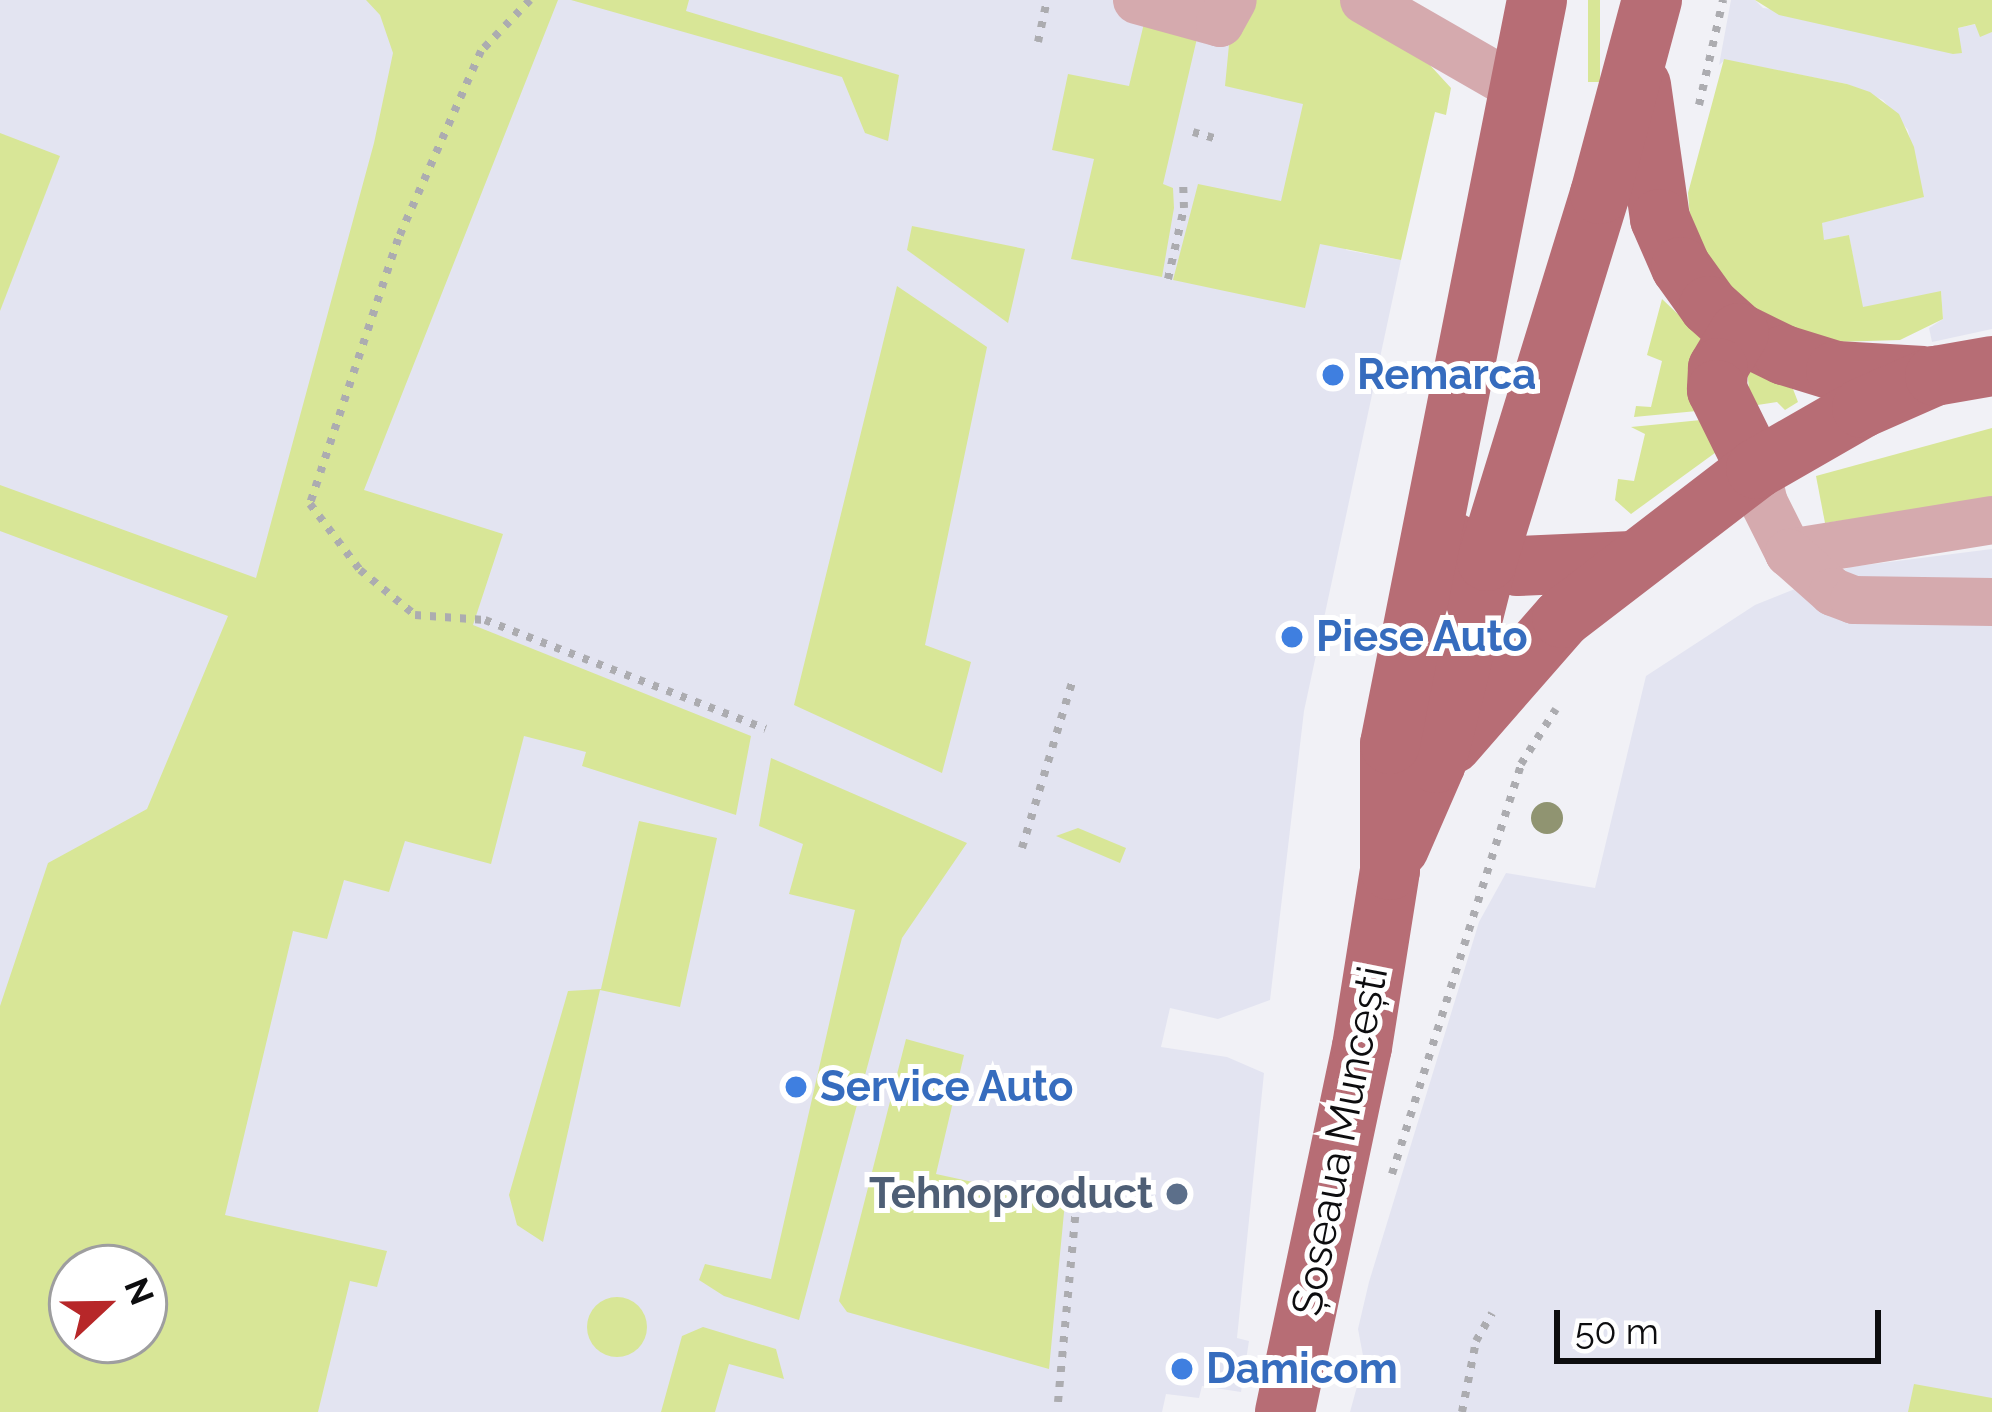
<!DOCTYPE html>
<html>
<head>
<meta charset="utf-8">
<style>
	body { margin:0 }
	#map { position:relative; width:1992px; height:1412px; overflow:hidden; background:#f1f1f6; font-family:Raleway,sans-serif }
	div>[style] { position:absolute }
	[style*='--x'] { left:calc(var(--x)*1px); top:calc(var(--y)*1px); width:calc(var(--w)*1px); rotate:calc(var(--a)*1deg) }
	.built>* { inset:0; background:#e3e4f1 }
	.green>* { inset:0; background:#d8e697; transform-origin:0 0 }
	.round { border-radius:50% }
	.path>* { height:8px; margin-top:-4px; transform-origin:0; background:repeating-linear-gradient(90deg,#acacb0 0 6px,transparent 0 15px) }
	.minor>* { height:48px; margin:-24px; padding:0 24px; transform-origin:24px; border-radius:24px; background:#d5aaae }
	.major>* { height:60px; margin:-30px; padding:0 30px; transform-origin:30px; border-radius:30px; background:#b76d75 }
	.trees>* { width:32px; height:32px; margin:-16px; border-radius:50%; background:#909471 }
	.dots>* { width:33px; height:33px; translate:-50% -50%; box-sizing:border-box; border:6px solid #fff; border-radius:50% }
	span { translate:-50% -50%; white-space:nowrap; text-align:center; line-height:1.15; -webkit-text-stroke:10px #fff; paint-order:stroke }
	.shop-label { font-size:42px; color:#366cbe; font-weight:700 }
	.left { translate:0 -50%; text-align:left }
	.street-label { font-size:42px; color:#0d0d0f }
	.service-label { font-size:42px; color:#4e5e75; font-weight:700 }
	.right { translate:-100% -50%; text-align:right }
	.north { position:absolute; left:48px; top:1244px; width:120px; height:120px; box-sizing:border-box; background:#fff; border:3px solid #9e9e9f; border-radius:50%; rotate:68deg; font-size:33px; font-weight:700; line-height:48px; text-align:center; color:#0d0d0f }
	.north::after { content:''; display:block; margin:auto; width:42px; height:54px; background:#b72729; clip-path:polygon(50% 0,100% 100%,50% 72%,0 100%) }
	.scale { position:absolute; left:1554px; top:1310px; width:327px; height:54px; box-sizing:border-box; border:6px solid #0d0d0f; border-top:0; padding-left:15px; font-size:36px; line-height:42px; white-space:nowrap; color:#0d0d0f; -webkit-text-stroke:9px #fff; paint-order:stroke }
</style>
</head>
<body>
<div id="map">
	<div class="built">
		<div style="clip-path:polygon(evenodd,0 0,1378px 0,1346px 250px,1401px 260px,1304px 711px,1270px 1000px,1218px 1019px,1170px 1008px,1161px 1047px,1227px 1057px,1264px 1073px,1237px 1338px,1249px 1341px,1241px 1392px,1202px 1386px,1199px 1398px,1166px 1394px,1162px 1412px,0 1412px,0 0,72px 1268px,144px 1268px,144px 1340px,72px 1340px,72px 1268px)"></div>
		<div style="clip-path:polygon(1731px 0,1755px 0,1763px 8px,1958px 28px,1976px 24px,1980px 36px,1992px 32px,1992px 329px,1932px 342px,1929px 328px,1943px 319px,1941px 292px,1862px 308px,1849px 235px,1824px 241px,1821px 223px,1923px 197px,1908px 130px,1883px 100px,1847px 84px,1725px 60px,1719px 65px)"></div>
		<div style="clip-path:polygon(1992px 549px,1992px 1412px,1350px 1412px,1364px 1361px,1358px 1329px,1369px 1282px,1479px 922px,1506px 873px,1595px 888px,1646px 676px,1755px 605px,1850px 567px)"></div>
	</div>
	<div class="green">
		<div style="clip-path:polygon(evenodd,366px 0,558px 0,364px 490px,503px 534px,473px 625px,751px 736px,736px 815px,582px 766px,586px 752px,524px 736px,491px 864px,405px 841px,389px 892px,344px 880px,327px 939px,293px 931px,225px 1215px,387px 1251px,377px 1287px,350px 1281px,318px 1412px,0 1412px,0 1006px,48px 863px,147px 809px,228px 616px,0 531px,0 485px,256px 578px,374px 143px,393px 53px,380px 15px,366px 0,144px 1268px,144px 1340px,72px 1340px,72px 1268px,144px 1268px)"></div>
		<div style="clip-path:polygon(571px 0,689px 0,686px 11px,899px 75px,888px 141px,865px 133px,842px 77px)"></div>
		<div style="clip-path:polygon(1246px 0,1346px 0,1406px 39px,1451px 88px,1446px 115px,1435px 112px,1401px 260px,1320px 244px,1305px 308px,1173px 280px,1198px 184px,1281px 201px,1303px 104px,1225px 86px,1231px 24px)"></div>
		<div style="left:1588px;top:0;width:12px;height:82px"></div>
		<div style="clip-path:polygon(1755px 0,1992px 0,1992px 32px,1980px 37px,1975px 24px,1958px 28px,1962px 53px,1953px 54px,1779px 15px)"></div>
		<div style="clip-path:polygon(1145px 19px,1198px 34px,1163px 184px,1173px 188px,1174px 208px,1162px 277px,1071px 259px,1094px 159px,1052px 150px,1068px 74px,1129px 86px)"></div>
		<div style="clip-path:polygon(1724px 59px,1847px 84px,1870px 92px,1899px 114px,1914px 147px,1924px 197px,1822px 223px,1824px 240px,1849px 235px,1863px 307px,1941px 291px,1943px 319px,1900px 340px,1834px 342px,1802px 334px,1760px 314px,1713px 270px,1690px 218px,1688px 193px)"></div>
		<div style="clip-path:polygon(0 133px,60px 156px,0 311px)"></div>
		<div style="clip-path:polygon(912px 226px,1025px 249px,1008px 323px,907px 250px)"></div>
		<div style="clip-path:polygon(897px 286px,987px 347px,925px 645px,971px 662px,942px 773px,794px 705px)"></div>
		<div style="clip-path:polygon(1662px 299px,1702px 337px,1697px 411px,1634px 417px,1636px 406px,1651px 407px,1662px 361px,1647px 355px)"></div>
		<div style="clip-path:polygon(1747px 370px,1793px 389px,1798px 402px,1785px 410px,1777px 402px,1751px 406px)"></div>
		<div style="clip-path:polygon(1701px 420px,1719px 450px,1631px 514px,1615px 500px,1618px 479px,1634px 481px,1645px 434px,1631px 427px)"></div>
		<div style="clip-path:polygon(1992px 428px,1992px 500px,1825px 523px,1816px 476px)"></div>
		<div style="clip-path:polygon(771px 758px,967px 843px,902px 938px,799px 1320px,724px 1296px,699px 1280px,705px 1264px,771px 1279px,855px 910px,789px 894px,803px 844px,759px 826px)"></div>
		<div style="clip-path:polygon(639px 821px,717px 838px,680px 1007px,600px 990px,543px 1242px,517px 1225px,509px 1195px,568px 991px,601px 989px)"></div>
		<div style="clip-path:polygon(1078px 828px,1126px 848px,1120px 863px,1056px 836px)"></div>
		<div style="clip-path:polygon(906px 1039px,964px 1055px,936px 1174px,1065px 1202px,1049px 1369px,847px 1312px,839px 1301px)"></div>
		<div class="round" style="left:587px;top:1297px;width:60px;height:60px"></div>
		<div style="clip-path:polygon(703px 1327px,776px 1349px,784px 1379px,729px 1364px,715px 1412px,661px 1412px,682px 1336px)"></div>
		<div style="clip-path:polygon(1914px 1384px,1992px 1398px,1992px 1412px,1908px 1412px)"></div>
	</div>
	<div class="path">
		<div style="--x:530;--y:0;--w:71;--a:133.9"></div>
		<div style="--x:481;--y:51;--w:206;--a:113.8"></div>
		<div style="--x:398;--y:239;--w:279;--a:108.4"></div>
		<div style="--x:310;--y:504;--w:83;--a:52.9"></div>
		<div style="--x:360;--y:570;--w:71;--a:39.3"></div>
		<div style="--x:415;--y:615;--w:70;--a:4.1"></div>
		<div style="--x:485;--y:620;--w:301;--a:21.2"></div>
		<div style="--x:1038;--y:42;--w:43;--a:-77.9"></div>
		<div style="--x:1699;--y:105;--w:108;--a:-77.1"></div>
		<div style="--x:1193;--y:132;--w:22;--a:16"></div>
		<div style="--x:1168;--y:279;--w:73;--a:-77.3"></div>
		<div style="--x:1184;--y:208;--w:23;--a:-92"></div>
		<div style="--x:1022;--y:848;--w:177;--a:-73.2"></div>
		<div style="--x:1392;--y:1174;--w:430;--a:-72.5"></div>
		<div style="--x:1521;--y:764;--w:65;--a:-57.5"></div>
		<div style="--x:1058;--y:1402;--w:215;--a:-84.7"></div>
		<div style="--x:1462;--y:1412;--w:72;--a:-78.8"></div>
		<div style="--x:1476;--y:1341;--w:32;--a:-60"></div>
	</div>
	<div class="minor">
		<div style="--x:1137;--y:0;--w:86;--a:15.5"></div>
		<div style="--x:1220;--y:23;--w:26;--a:-61"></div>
		<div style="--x:1364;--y:0;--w:179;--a:29.9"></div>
		<div style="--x:1756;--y:469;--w:35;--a:77"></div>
		<div style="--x:1764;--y:503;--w:56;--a:63.4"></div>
		<div style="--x:1789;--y:553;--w:206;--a:-9.2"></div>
		<div style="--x:1789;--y:553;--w:59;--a:41.6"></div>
		<div style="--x:1833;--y:592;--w:22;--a:21"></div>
		<div style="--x:1854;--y:600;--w:138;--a:0.8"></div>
	</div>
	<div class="major">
		<div style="--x:1641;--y:85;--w:135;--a:81.9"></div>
		<div style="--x:1660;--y:219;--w:52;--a:66.4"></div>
		<div style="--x:1681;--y:267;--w:48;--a:54.3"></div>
		<div style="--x:1709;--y:306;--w:40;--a:42"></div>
		<div style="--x:1739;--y:333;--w:50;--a:26.1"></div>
		<div style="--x:1784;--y:355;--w:54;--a:17.1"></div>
		<div style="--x:1836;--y:371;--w:87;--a:3.3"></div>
		<div style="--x:1739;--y:333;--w:41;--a:121"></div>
		<div style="--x:1718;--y:368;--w:22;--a:93"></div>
		<div style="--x:1717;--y:390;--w:88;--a:63.7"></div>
		<div style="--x:1452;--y:542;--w:40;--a:28"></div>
		<div style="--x:1487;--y:561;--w:30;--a:9"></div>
		<div style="--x:1517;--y:566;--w:115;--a:-2.5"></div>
		<div style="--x:1452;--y:744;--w:167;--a:-48.9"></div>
		<div style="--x:1562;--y:618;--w:245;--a:-37.5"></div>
		<div style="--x:1756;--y:469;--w:122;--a:-29.9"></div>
		<div style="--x:1862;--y:408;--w:80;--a:-23.7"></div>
		<div style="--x:1935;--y:376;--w:58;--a:-10"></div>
		<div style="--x:1399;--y:848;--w:93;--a:-66.5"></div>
		<div style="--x:1436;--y:763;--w:208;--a:-75.8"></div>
		<div style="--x:1487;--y:561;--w:384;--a:-72.9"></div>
		<div style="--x:1600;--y:194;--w:201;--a:-75"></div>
		<div style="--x:1285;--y:1412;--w:373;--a:-78.1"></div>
		<div style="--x:1362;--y:1047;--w:179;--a:-81"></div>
		<div style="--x:1390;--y:870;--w:126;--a:-90"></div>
		<div style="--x:1390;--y:744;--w:758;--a:-78.82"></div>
	</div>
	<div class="trees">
		<div style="left:1547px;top:818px"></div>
	</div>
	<div class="dots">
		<div style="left:1333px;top:375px;background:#3f7fe0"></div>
		<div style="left:1292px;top:637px;background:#3f7fe0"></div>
		<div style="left:796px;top:1087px;background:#3f7fe0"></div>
		<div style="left:1177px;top:1194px;background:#5c6f8a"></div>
		<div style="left:1182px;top:1369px;background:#3f7fe0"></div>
	</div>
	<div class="shop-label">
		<span class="left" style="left:1357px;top:375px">Remarca</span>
		<span class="left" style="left:1316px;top:637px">Piese Auto</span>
		<span class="left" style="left:820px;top:1087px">Service Auto</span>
		<span class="left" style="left:1206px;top:1369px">Damicom</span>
	</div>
	<div class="street-label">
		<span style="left:1340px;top:1141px;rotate:-79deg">Șoseaua Muncești</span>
	</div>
	<div class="service-label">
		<span class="right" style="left:1153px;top:1194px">Tehnoproduct</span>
	</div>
	<div class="north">N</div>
	<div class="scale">50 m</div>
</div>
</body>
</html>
